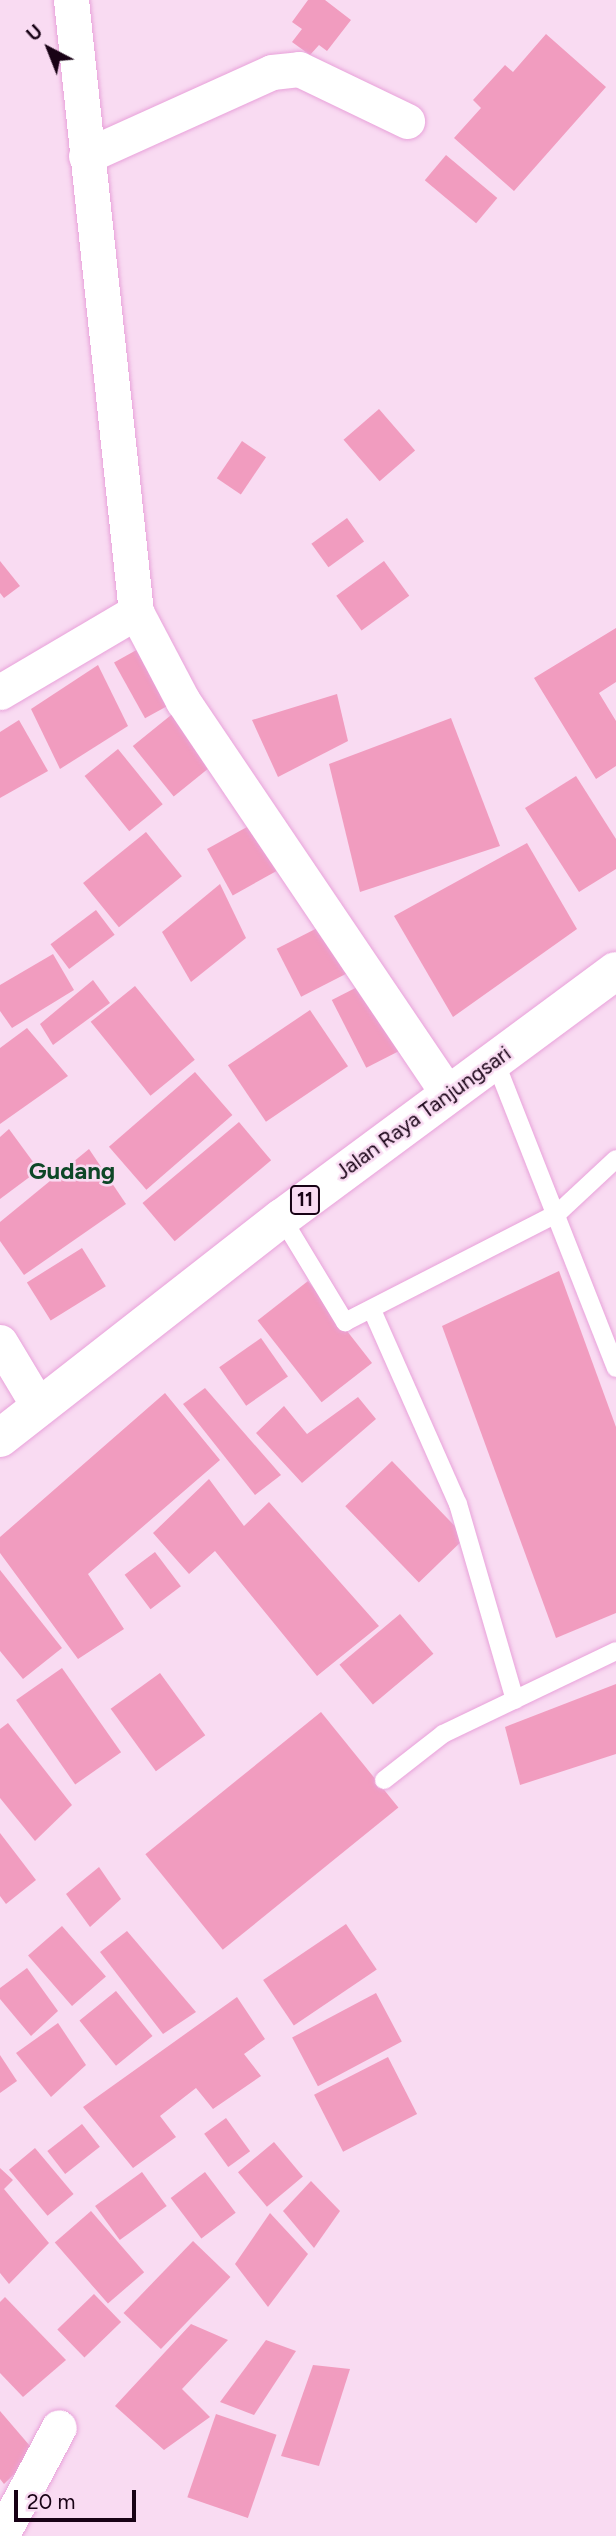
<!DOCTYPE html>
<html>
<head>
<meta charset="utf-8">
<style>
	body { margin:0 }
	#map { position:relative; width:616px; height:2536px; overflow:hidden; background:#f9dbf2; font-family:Figtree,sans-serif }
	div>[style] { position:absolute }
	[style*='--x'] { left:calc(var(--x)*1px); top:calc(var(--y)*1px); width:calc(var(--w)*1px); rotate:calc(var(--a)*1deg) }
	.building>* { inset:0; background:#f19cbf; transform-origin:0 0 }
	.roads { filter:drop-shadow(0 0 2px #e8a2da) drop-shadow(0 0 2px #e8a2da) }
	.lane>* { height:18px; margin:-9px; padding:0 9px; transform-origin:9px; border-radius:9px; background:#fff }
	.street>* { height:35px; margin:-17.5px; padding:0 17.5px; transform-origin:17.5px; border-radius:17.5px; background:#fff }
	.highway>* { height:38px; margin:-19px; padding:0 19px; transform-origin:19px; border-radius:19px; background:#fff }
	span { translate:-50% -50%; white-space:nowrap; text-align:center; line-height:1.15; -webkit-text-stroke:5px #f9dbf2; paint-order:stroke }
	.shield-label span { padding:2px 5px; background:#f9dbf2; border:2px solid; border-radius:5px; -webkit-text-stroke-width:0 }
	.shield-label { font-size:19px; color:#180215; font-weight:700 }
	.street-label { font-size:21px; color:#180215 }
	.quarter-label { font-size:24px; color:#0e4727; font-weight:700 }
	.north { position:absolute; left:14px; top:14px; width:70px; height:70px; -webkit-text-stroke:5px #f9dbf2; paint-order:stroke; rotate:318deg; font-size:19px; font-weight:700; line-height:28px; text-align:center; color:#180215 }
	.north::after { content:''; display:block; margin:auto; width:24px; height:32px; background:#180215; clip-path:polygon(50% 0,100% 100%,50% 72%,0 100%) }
	.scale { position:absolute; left:14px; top:2490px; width:122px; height:32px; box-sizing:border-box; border:4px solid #180215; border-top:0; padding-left:9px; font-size:21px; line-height:24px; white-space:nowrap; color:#180215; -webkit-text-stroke:5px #f9dbf2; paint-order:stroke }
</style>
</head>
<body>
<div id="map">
	<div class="building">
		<div style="clip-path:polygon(308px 0,325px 0,351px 20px,327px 51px,319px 45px,310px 55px,292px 42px,302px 29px,292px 22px)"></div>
		<div style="clip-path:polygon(546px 34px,606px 87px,514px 191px,454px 138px,481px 108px,473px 100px,505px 65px,513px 72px)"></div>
		<div style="left:446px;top:155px;width:67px;height:33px;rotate:40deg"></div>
		<div style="left:379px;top:409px;width:55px;height:47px;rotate:49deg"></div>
		<div style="left:242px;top:441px;width:29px;height:45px;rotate:34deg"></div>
		<div style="left:347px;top:518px;width:29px;height:44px;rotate:54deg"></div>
		<div style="clip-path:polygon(0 561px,20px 586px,4px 598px,0 593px)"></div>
		<div style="left:384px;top:561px;width:43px;height:59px;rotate:54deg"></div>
		<div style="clip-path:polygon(616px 628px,616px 682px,599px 693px,616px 721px,616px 766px,596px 779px,534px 678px)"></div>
		<div style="left:149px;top:643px;width:64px;height:40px;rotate:61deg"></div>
		<div style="clip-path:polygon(98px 665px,128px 726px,60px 769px,31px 709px)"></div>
		<div style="clip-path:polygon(337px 694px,348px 741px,278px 777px,252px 720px)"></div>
		<div style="left:181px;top:707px;width:65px;height:62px;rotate:51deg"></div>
		<div style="clip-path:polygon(451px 718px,500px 846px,360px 892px,329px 764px)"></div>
		<div style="clip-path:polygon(19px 720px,48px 771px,0 798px,0 732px)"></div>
		<div style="left:118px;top:749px;width:71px;height:43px;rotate:51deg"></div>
		<div style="clip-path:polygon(576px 776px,616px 839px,616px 869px,579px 892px,525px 808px)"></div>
		<div style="left:263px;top:818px;width:53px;height:64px;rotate:61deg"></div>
		<div style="left:146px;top:832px;width:57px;height:81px;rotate:51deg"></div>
		<div style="clip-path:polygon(527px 843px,577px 929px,453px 1017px,394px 916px)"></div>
		<div style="clip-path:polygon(220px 884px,246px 938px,191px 982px,162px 932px)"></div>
		<div style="left:96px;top:910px;width:31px;height:57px;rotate:53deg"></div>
		<div style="left:331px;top:921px;width:54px;height:61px;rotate:63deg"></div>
		<div style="clip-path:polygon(53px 954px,74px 990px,12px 1028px,0 1011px,0 985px)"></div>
		<div style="clip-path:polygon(93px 980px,110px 1003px,53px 1045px,40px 1024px)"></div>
		<div style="left:371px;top:980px;width:76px;height:44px;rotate:63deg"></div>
		<div style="left:135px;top:986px;width:95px;height:57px;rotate:51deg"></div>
		<div style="left:310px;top:1010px;width:68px;height:99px;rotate:56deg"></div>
		<div style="clip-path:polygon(27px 1028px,68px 1076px,0 1124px,0 1048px)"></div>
		<div style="left:195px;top:1072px;width:57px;height:114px;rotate:49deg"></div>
		<div style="left:239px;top:1122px;width:50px;height:126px;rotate:50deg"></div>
		<div style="clip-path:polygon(9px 1129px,39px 1170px,0 1199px,0 1137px)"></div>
		<div style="clip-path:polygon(89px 1149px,126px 1204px,24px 1275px,0 1241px,0 1222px)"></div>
		<div style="left:82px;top:1248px;width:45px;height:65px;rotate:58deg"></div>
		<div style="clip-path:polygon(559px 1271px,616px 1427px,616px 1613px,556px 1638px,442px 1326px)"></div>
		<div style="left:308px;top:1281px;width:104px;height:64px;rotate:52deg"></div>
		<div style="left:261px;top:1338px;width:47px;height:51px;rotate:55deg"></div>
		<div style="clip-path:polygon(205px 1388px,281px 1475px,255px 1495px,183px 1404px)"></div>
		<div style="clip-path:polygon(165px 1393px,220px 1460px,88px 1574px,124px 1629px,78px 1659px,0 1553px,0 1537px)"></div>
		<div style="clip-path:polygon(358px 1397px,376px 1419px,302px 1483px,256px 1433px,284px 1406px,307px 1434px)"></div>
		<div style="left:392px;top:1461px;width:106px;height:65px;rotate:46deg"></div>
		<div style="clip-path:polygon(209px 1479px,244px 1526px,269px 1502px,379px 1626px,317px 1676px,215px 1551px,189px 1574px,153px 1533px)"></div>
		<div style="left:155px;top:1552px;width:43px;height:38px;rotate:53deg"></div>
		<div style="clip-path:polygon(0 1570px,62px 1648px,23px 1679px,0 1651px)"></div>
		<div style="left:400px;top:1614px;width:52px;height:79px;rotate:50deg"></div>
		<div style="left:62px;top:1668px;width:103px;height:56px;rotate:55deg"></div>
		<div style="left:160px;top:1673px;width:77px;height:61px;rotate:54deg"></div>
		<div style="clip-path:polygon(616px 1684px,616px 1754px,520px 1785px,505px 1727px)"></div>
		<div style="left:321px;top:1712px;width:123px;height:226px;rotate:51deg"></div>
		<div style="clip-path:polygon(8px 1723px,72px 1805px,35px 1841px,0 1798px,0 1729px)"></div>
		<div style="clip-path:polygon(0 1833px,36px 1880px,6px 1904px,0 1896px)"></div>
		<div style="clip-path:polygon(99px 1867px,121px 1899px,90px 1927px,66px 1894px)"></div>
		<div style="left:346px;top:1924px;width:55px;height:100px;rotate:56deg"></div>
		<div style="left:62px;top:1926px;width:67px;height:45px;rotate:49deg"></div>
		<div style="clip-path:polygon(127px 1931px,196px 2012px,163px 2034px,100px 1952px)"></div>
		<div style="clip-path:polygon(27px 1968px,58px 2011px,31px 2036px,0 1999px,0 1988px)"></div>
		<div style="left:116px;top:1991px;width:58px;height:47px;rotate:51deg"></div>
		<div style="left:376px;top:1993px;width:55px;height:95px;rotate:62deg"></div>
		<div style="clip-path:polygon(237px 1997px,265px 2039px,244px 2054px,261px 2076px,213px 2109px,196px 2088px,160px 2116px,176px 2137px,133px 2168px,83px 2107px)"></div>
		<div style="clip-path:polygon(58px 2023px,86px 2065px,51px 2097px,16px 2053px)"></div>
		<div style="clip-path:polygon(0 2055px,17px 2081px,0 2093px)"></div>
		<div style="left:388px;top:2057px;width:64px;height:83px;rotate:63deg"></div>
		<div style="left:226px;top:2118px;width:41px;height:27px;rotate:54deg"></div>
		<div style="left:82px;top:2124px;width:29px;height:44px;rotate:52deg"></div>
		<div style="left:274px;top:2142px;width:45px;height:47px;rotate:50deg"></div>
		<div style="left:35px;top:2148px;width:60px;height:34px;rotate:50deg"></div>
		<div style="clip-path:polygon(0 2168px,13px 2180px,4px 2189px,49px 2243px,9px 2284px,0 2273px)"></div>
		<div style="left:142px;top:2172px;width:42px;height:58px;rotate:54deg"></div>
		<div style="left:205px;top:2172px;width:51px;height:43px;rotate:53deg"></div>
		<div style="clip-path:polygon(311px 2181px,340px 2211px,314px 2248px,283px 2211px)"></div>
		<div style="left:91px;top:2211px;width:81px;height:48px;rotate:49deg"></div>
		<div style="clip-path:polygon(270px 2213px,308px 2254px,268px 2307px,235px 2264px)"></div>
		<div style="left:193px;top:2241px;width:52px;height:100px;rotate:44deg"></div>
		<div style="left:94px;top:2294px;width:39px;height:51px;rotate:46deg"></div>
		<div style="clip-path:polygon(5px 2297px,66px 2360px,23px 2397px,0 2373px,0 2302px)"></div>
		<div style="clip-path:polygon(191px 2324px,228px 2340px,182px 2389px,210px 2417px,164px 2450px,115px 2406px)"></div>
		<div style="clip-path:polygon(266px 2340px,296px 2351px,254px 2415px,220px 2402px)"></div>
		<div style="clip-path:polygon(313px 2365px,350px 2369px,319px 2466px,281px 2456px)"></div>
		<div style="clip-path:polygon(0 2411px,36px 2453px,4px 2484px,0 2479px)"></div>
		<div style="left:216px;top:2414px;width:64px;height:88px;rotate:19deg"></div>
	</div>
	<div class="roads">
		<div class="lane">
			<div style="--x:495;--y:1061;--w:330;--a:68.5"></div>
			<div style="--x:282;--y:1218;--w:122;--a:58.8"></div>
			<div style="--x:345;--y:1322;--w:239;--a:-27.1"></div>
			<div style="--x:558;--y:1213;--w:79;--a:-43"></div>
			<div style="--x:372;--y:1310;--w:212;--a:66.1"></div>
			<div style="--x:458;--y:1504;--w:204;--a:73.8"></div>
			<div style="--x:384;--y:1780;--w:75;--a:-37.9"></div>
			<div style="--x:443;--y:1734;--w:192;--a:-25.6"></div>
		</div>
		<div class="street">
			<div style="--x:71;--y:0;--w:615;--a:83.94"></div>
			<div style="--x:136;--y:612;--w:101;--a:62.2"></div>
			<div style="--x:183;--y:701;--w:473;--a:56"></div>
			<div style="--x:86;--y:156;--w:204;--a:-24.3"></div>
			<div style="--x:272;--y:72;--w:27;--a:-6"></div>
			<div style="--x:299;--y:69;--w:120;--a:25.7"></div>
			<div style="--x:0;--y:692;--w:158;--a:-30.5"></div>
			<div style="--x:0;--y:1342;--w:76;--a:59"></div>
			<div style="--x:1;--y:2536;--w:123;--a:-62"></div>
		</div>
		<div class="highway">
			<div style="--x:0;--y:1438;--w:358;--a:-38"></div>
			<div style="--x:282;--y:1218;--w:415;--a:-36.5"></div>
		</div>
	</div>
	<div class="shield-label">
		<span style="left:305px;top:1200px">11</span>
	</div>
	<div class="street-label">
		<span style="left:423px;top:1113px;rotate:-36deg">Jalan Raya Tanjungsari</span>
	</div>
	<div class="quarter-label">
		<span style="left:72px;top:1171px">Gudang</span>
	</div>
	<div class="north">U</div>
	<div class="scale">20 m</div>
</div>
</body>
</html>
